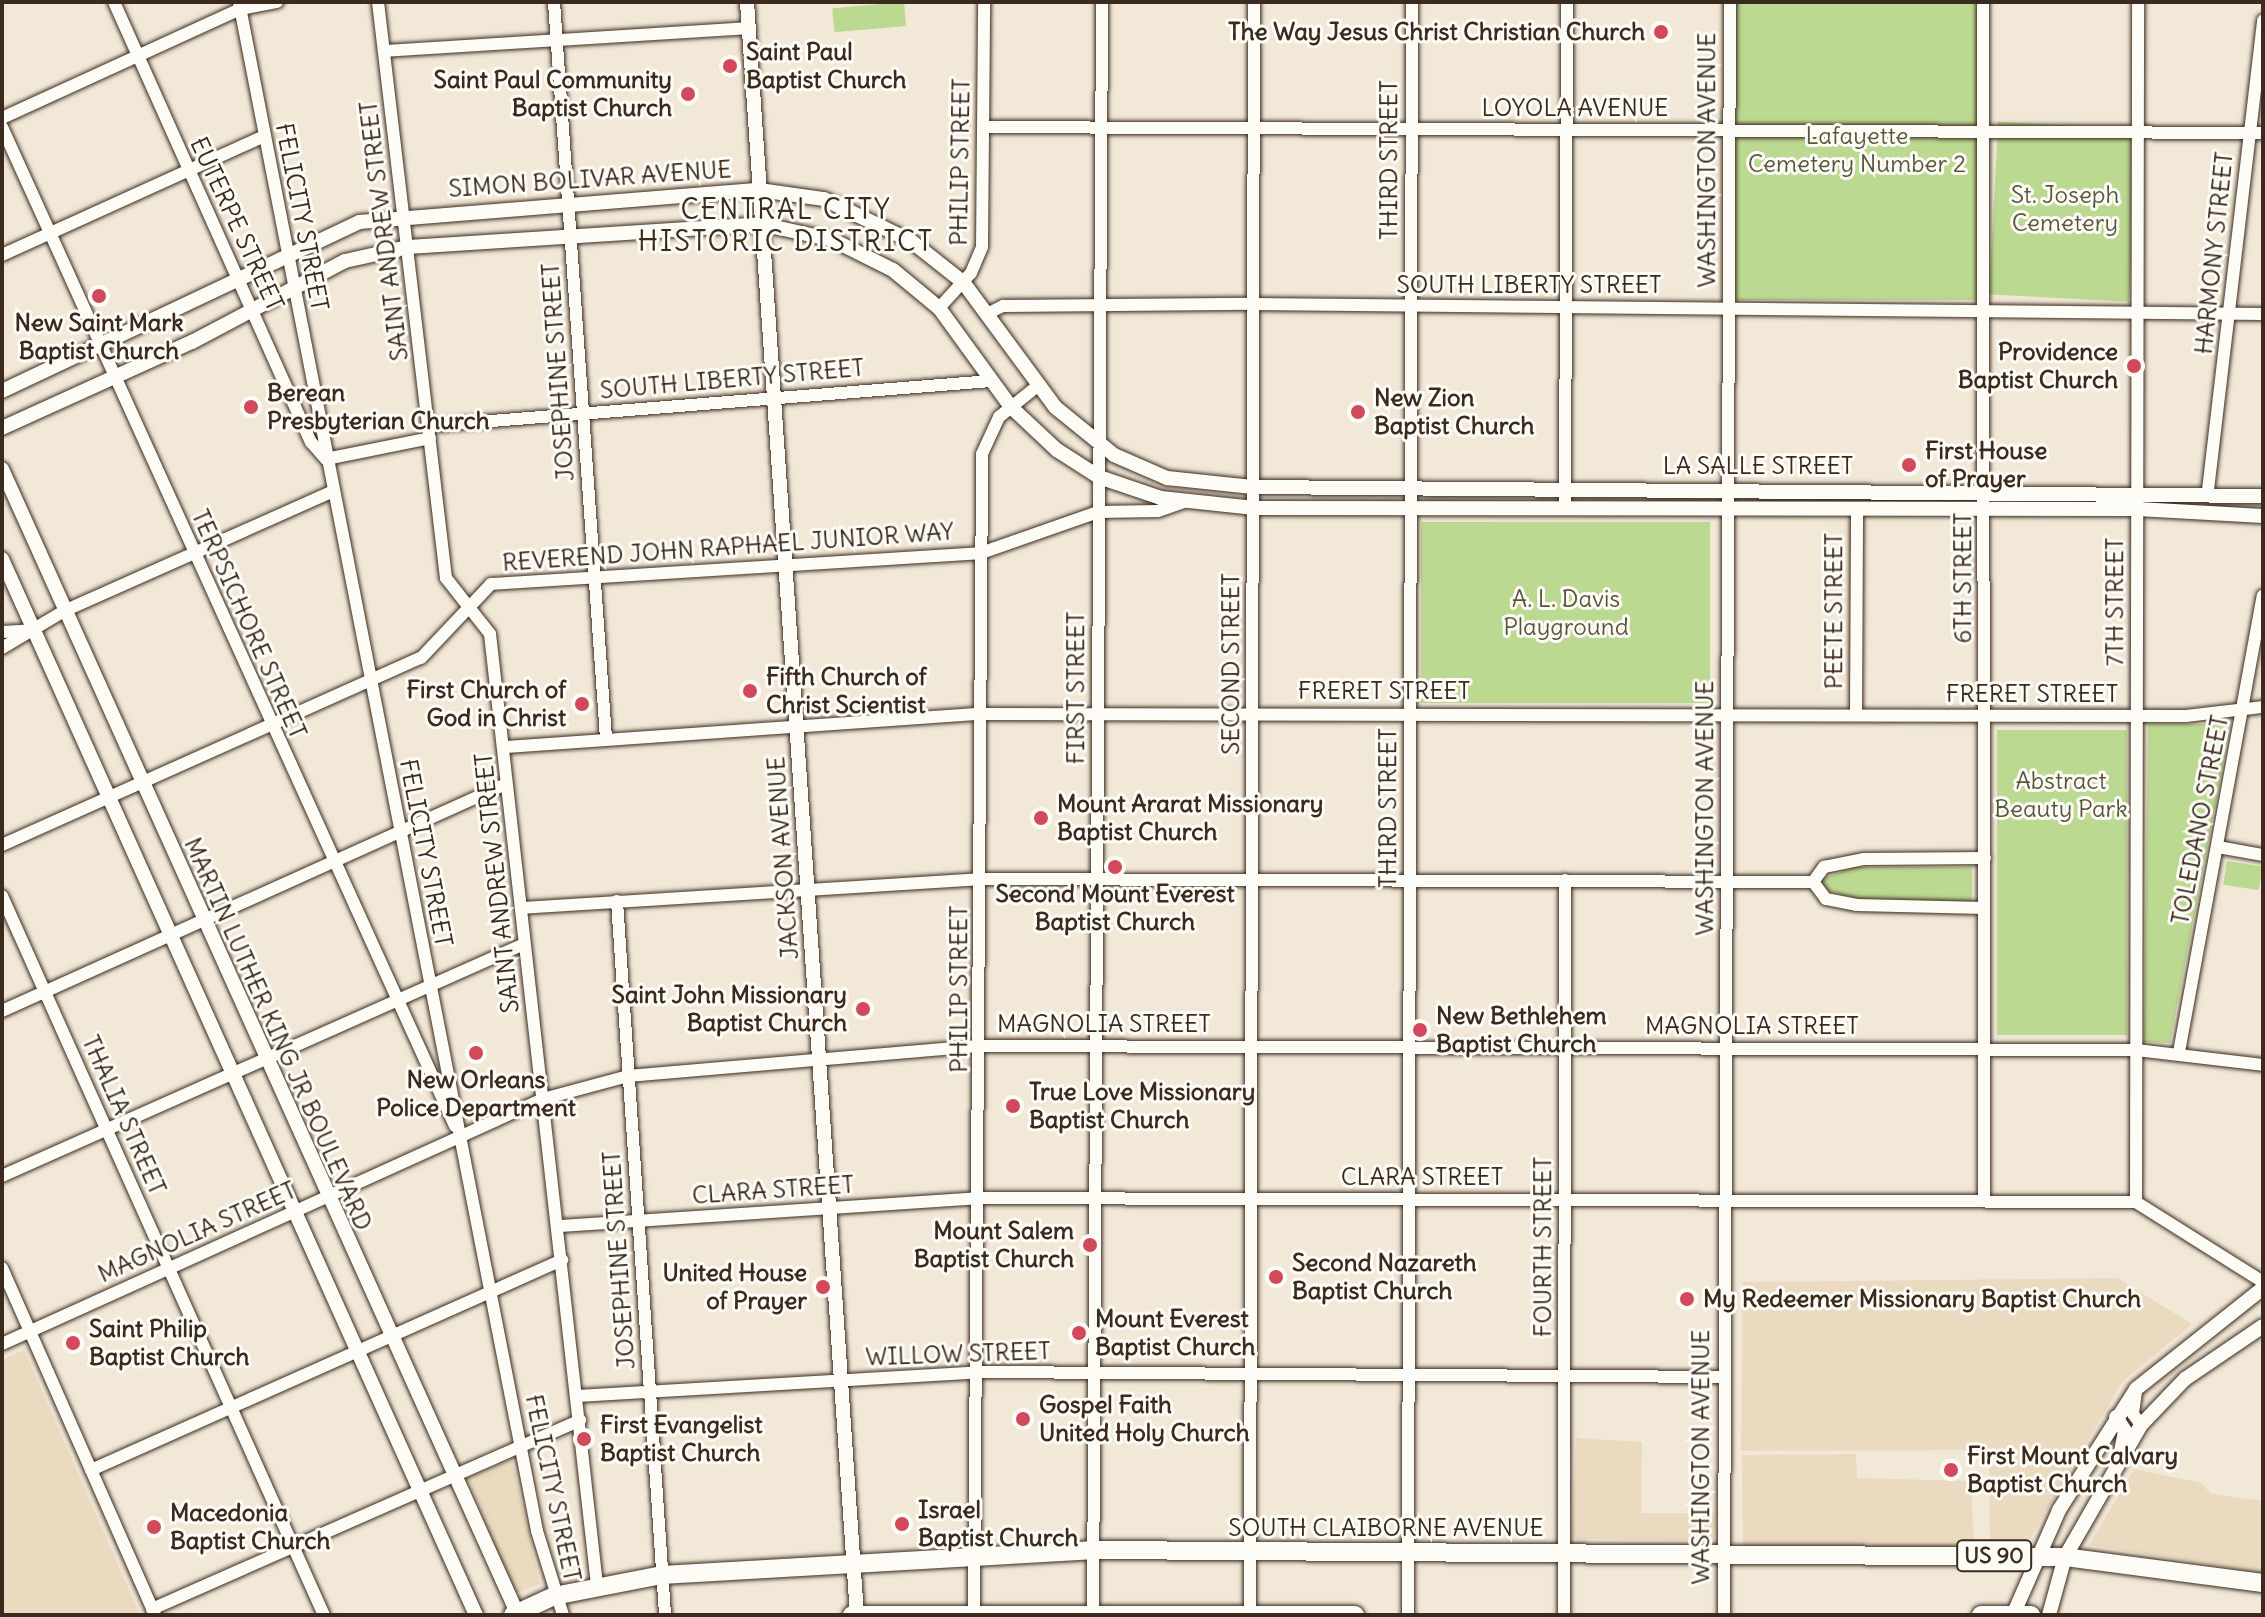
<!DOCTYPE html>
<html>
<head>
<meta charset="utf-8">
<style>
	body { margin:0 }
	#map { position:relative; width:2265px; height:1617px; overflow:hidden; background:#f2e8d7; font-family:Delius,sans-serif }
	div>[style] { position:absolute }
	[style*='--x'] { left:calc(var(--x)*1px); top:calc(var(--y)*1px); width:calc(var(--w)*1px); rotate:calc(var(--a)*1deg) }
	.built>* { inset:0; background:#eadac0 }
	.green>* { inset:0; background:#bcd991; transform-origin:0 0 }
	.roads { filter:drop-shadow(0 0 2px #3b2a1e) drop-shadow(0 0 2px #3b2a1e) }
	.minor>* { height:12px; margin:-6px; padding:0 6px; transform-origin:6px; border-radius:6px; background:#fdfcf7 }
	.tertiary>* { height:14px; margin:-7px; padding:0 7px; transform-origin:7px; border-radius:7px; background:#fdfcf7 }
	.primary>* { height:18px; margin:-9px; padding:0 9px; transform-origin:9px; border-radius:9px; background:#fdfcf7 }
	.dots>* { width:22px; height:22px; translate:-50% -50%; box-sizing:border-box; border:4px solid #fdfcf7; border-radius:50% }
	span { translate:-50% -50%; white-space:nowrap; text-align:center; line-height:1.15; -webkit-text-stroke:6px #fdfcf7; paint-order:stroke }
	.shield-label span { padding:2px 6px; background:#fdfcf7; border:2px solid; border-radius:6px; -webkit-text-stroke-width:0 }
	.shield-label { font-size:22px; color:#3b2a1e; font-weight:700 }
	.poi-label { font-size:24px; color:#3b2a1e; font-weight:700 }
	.right { translate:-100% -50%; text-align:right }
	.left { translate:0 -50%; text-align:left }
	.street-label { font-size:24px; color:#3b2a1e }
	.park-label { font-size:24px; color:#5b563b }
	.quarter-label { font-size:28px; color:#3b2a1e; letter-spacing:2px }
	.frame { position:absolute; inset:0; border:4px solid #3b2a1e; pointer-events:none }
</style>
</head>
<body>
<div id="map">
	<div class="built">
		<div style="clip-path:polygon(2117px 1278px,2192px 1324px,2122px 1382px,2025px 1547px,1990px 1541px,1989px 1450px,1741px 1451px,1743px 1282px)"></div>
		<div style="clip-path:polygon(24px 1350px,140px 1615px,2px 1615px,2px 1360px)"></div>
		<div style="clip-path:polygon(1576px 1438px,1642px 1442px,1641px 1513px,1715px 1513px,1714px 1540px,1572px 1539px)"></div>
		<div style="clip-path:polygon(1856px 1454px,1857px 1478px,1971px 1481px,1974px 1548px,1743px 1548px,1742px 1455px)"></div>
		<div style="clip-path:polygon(512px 1459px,540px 1584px,514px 1594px,468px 1478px)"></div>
		<div style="clip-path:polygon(2134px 1469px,2201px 1483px,2211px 1494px,2263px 1501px,2263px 1573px,2089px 1545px)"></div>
	</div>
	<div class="green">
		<div style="left:904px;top:2px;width:24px;height:72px;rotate:85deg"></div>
		<div style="left:1735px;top:2px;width:242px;height:298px"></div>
		<div style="left:2138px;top:129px;width:173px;height:140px;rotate:93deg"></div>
		<div style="left:1421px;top:522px;width:289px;height:181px"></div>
		<div style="clip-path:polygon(2148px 724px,2222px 724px,2229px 733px,2170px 1043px,2144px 1042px)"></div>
		<div style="left:1997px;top:730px;width:130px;height:305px"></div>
		<div style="left:2227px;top:861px;width:36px;height:24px;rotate:9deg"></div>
		<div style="clip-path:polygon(1854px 867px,1972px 867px,1972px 902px,1855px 899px,1820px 888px,1821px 879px)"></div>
	</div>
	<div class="roads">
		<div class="minor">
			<div style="--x:114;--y:2;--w:482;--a:65.9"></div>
			<div style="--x:311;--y:442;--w:23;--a:49"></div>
			<div style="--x:326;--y:459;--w:106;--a:-11.4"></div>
			<div style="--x:239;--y:2;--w:1558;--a:78.97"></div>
			<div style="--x:537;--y:1531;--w:88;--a:72.8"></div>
			<div style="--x:378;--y:2;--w:580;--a:83.27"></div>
			<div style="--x:446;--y:578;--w:71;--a:51.8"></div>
			<div style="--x:490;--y:634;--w:957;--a:83.58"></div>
			<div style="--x:554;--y:2;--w:738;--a:85.96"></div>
			<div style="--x:1983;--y:2;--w:1199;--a:89.95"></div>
			<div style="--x:384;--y:51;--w:365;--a:-3.6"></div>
			<div style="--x:2;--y:118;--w:262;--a:-24.6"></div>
			<div style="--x:240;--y:9;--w:38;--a:-11"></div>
			<div style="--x:2;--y:127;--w:1097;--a:65.61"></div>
			<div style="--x:983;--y:127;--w:1280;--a:0.27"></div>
			<div style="--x:2;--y:255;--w:288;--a:-24.4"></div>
			<div style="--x:939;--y:308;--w:47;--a:-47.6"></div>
			<div style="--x:971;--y:273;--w:28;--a:-67"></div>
			<div style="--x:982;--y:247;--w:245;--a:-89.5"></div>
			<div style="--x:989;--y:313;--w:16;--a:-27"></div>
			<div style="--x:1003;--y:306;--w:250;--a:-0.5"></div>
			<div style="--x:1253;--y:304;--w:1010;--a:0.57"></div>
			<div style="--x:429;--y:426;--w:564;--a:-4.58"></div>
			<div style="--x:2208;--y:490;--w:473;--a:-83.3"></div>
			<div style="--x:1565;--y:508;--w:506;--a:-89.77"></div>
			<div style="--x:2;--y:632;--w:22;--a:-3"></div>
			<div style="--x:2;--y:648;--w:72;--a:-30.8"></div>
			<div style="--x:64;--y:611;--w:295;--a:-24"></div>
			<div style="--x:1856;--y:715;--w:207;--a:-89.7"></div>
			<div style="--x:505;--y:747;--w:477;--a:-4"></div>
			<div style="--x:981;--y:714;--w:1205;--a:0.1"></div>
			<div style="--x:2186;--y:716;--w:78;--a:-6.7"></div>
			<div style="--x:2;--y:845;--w:459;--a:-24.1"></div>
			<div style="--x:421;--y:658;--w:102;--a:-46.6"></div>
			<div style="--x:491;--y:584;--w:491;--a:-3.6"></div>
			<div style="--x:981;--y:553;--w:124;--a:-19.3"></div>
			<div style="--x:1098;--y:512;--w:60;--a:-1"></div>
			<div style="--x:1158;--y:511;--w:28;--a:-19"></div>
			<div style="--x:2218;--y:847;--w:46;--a:10.1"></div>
			<div style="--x:2;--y:896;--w:788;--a:65.88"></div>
			<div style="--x:617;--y:901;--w:716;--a:86.15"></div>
			<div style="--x:521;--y:908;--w:461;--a:-3.6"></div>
			<div style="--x:981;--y:879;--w:832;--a:0.21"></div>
			<div style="--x:1984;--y:908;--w:127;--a:-178.6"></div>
			<div style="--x:1857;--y:905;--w:32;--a:-169"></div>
			<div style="--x:1826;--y:899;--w:21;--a:-127"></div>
			<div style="--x:1813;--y:882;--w:19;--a:-54"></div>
			<div style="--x:1824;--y:867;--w:41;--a:-11.3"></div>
			<div style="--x:1864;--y:859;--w:121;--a:-0.5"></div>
			<div style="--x:2;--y:1011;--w:553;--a:-24.25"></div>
			<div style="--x:2179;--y:1052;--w:464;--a:-79.6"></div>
			<div style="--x:2;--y:1176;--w:571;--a:-23.96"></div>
			<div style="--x:2136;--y:1202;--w:1200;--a:-89.9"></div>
			<div style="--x:559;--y:1226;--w:421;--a:-3.8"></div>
			<div style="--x:979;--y:1198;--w:1157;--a:0.2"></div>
			<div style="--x:2136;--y:1202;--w:150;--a:32.2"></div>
			<div style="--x:2;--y:1268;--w:379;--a:66.2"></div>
			<div style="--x:2;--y:1344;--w:594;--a:-24.36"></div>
			<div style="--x:543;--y:1099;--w:88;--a:-15.1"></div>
			<div style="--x:628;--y:1076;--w:354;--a:-4.9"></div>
			<div style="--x:981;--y:1046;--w:1155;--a:0.2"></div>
			<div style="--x:2136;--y:1050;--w:128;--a:6.7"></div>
			<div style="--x:2136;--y:1392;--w:22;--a:98"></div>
			<div style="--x:2133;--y:1414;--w:14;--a:54"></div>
			<div style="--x:579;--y:1396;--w:400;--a:-3.4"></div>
			<div style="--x:978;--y:1372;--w:745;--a:0.38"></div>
			<div style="--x:91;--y:1470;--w:516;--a:-24.03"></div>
			<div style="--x:152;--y:1609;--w:468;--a:-23.8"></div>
			<div style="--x:974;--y:1614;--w:1160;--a:-89.6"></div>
			<div style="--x:982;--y:454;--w:41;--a:-65.3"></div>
			<div style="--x:999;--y:417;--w:48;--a:-39"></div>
			<div style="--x:1093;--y:1615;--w:1613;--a:-89.68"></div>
			<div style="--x:1250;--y:1615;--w:1613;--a:-89.86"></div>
			<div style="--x:1408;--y:1615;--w:1613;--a:-89.86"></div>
			<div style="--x:1564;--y:1615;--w:735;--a:-89.92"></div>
			<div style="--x:1724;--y:1615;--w:1613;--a:-89.79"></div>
		</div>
		<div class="tertiary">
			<div style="--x:747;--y:2;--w:1617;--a:86.1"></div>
			<div style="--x:2;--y:391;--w:395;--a:-25.3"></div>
			<div style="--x:359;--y:222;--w:401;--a:-4.6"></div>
			<div style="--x:759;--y:190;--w:66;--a:7.9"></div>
			<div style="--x:824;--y:199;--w:97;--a:25.8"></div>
			<div style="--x:911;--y:241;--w:66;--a:38.3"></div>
			<div style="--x:963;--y:282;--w:155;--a:53.6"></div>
			<div style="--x:1055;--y:407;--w:76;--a:39.1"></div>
			<div style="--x:1114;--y:455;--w:58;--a:23.5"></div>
			<div style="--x:1167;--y:478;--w:86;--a:6"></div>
			<div style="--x:1253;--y:487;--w:1010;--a:0.51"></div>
			<div style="--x:2;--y:428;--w:209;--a:-24.4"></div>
			<div style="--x:192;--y:342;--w:173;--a:-27.9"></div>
			<div style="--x:345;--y:261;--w:65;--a:-12.5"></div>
			<div style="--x:408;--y:247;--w:354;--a:-3.7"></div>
			<div style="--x:761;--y:224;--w:74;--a:12.5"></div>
			<div style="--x:833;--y:240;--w:67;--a:26.6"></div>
			<div style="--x:893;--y:270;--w:60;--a:39.6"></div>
			<div style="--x:939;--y:308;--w:122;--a:54"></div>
			<div style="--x:1011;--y:407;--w:63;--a:43.1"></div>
			<div style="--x:1057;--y:450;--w:50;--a:32.7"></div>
			<div style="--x:1099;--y:477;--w:65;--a:18.7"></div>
			<div style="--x:1161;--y:498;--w:94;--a:6.1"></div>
			<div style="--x:1254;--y:508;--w:884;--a:0.06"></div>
			<div style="--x:2138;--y:509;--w:125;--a:3.2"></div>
			<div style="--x:2;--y:469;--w:1257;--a:65.76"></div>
			<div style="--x:2;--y:559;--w:1158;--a:65.83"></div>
			<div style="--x:2116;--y:1417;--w:17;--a:57"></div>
			<div style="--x:2125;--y:1431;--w:21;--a:101"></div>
			<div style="--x:2013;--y:1615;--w:115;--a:-66.3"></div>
			<div style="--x:2059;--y:1510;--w:143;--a:-57.5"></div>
			<div style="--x:2136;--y:1389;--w:162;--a:-38.5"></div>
			<div style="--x:2049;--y:1615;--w:60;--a:-74.6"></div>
			<div style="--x:2065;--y:1557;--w:152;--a:-60.1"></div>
			<div style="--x:2141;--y:1425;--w:64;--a:-46.3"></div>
			<div style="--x:2185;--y:1379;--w:94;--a:-34.2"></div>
		</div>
		<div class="primary">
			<div style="--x:513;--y:1615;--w:45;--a:-24.9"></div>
			<div style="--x:554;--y:1596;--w:110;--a:-11"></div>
			<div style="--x:662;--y:1575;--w:434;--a:-3.3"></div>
			<div style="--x:1095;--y:1550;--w:970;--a:0.41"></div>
			<div style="--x:2065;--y:1557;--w:200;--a:7.5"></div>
			<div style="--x:852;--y:1615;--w:503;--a:0"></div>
			<div style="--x:1981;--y:1615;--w:50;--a:0"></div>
		</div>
	</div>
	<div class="dots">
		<div style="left:1661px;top:32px;background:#d1495b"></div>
		<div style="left:730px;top:66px;background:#d1495b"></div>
		<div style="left:688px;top:94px;background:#d1495b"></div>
		<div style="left:99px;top:296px;background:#d1495b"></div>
		<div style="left:2134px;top:366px;background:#d1495b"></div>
		<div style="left:251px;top:407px;background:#d1495b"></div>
		<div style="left:1358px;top:412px;background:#d1495b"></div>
		<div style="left:1909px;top:465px;background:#d1495b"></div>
		<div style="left:750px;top:691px;background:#d1495b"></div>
		<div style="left:582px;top:704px;background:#d1495b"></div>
		<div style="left:1041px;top:818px;background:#d1495b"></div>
		<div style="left:1115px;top:867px;background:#d1495b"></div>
		<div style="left:863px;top:1009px;background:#d1495b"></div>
		<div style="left:1420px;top:1030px;background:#d1495b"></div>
		<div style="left:476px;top:1053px;background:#d1495b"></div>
		<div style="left:1013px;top:1106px;background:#d1495b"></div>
		<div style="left:1090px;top:1245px;background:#d1495b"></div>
		<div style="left:1276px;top:1277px;background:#d1495b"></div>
		<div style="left:823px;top:1287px;background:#d1495b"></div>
		<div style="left:1687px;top:1299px;background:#d1495b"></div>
		<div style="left:1079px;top:1333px;background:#d1495b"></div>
		<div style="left:73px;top:1343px;background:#d1495b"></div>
		<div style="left:1023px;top:1419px;background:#d1495b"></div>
		<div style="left:584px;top:1439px;background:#d1495b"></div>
		<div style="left:1951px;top:1470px;background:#d1495b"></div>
		<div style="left:902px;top:1524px;background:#d1495b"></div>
		<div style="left:154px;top:1527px;background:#d1495b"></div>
	</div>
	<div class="shield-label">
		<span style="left:1994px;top:1556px">US 90</span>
	</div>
	<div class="poi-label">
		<span class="right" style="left:1645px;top:32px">The Way Jesus Christ Christian Church</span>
		<span class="left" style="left:746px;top:66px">Saint Paul<br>Baptist Church</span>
		<span class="right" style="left:672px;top:94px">Saint Paul Community<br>Baptist Church</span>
		<span style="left:99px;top:337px">New Saint Mark<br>Baptist Church</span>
		<span class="right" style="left:2118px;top:366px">Providence<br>Baptist Church</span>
		<span class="left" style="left:267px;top:407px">Berean<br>Presbyterian Church</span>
		<span class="left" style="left:1374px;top:412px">New Zion<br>Baptist Church</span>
		<span class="left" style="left:1925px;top:465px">First House<br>of Prayer</span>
		<span class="left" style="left:766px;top:691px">Fifth Church of<br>Christ Scientist</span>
		<span class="right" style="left:566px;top:704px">First Church of<br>God in Christ</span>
		<span class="left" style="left:1057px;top:818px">Mount Ararat Missionary<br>Baptist Church</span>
		<span style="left:1115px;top:908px">Second Mount Everest<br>Baptist Church</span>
		<span class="right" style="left:847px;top:1009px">Saint John Missionary<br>Baptist Church</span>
		<span class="left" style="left:1436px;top:1030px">New Bethlehem<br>Baptist Church</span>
		<span style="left:476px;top:1094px">New Orleans<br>Police Department</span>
		<span class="left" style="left:1029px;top:1106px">True Love Missionary<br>Baptist Church</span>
		<span class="right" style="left:1074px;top:1245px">Mount Salem<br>Baptist Church</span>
		<span class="left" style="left:1292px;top:1277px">Second Nazareth<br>Baptist Church</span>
		<span class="right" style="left:807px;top:1287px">United House<br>of Prayer</span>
		<span class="left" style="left:1703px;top:1299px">My Redeemer Missionary Baptist Church</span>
		<span class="left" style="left:1095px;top:1333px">Mount Everest<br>Baptist Church</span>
		<span class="left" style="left:89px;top:1343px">Saint Philip<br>Baptist Church</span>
		<span class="left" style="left:1039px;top:1419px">Gospel Faith<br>United Holy Church</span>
		<span class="left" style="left:600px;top:1439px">First Evangelist<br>Baptist Church</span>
		<span class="left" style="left:1967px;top:1470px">First Mount Calvary<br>Baptist Church</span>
		<span class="left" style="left:918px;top:1524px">Israel<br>Baptist Church</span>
		<span class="left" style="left:170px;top:1527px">Macedonia<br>Baptist Church</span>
	</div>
	<div class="street-label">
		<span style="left:1575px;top:108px">LOYOLA AVENUE</span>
		<span style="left:1389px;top:160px;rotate:-90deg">THIRD STREET</span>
		<span style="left:1707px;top:160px;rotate:-90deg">WASHINGTON AVENUE</span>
		<span style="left:960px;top:162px;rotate:-89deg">PHILIP STREET</span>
		<span style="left:590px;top:179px;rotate:-4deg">SIMON BOLIVAR AVENUE</span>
		<span style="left:302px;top:217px;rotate:79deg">FELICITY STREET</span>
		<span style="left:237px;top:224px;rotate:65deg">EUTERPE STREET</span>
		<span style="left:384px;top:231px;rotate:-97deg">SAINT ANDREW STREET</span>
		<span style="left:2214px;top:253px;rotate:-84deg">HARMONY STREET</span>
		<span style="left:1529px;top:285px">SOUTH LIBERTY STREET</span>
		<span style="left:558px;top:372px;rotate:-94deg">JOSEPHINE STREET</span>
		<span style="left:732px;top:379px;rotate:-5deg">SOUTH LIBERTY STREET</span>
		<span style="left:1758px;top:466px">LA SALLE STREET</span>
		<span style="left:728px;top:547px;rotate:-4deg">REVEREND JOHN RAPHAEL JUNIOR WAY</span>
		<span style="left:1963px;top:578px;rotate:-90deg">6TH STREET</span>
		<span style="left:2115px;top:602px;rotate:-90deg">7TH STREET</span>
		<span style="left:1834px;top:611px;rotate:-90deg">PEETE STREET</span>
		<span style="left:249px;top:624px;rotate:66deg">TERPSICHORE STREET</span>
		<span style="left:1231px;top:664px;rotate:-90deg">SECOND STREET</span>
		<span style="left:1076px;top:688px;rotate:-90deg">FIRST STREET</span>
		<span style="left:1384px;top:691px">FRERET STREET</span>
		<span style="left:2032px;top:694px">FRERET STREET</span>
		<span style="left:1388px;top:808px;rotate:-90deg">THIRD STREET</span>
		<span style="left:1705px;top:808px;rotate:-90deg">WASHINGTON AVENUE</span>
		<span style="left:2200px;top:820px;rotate:-79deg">TOLEDANO STREET</span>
		<span style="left:426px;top:853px;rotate:79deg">FELICITY STREET</span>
		<span style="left:783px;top:858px;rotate:-94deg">JACKSON AVENUE</span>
		<span style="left:497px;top:883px;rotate:-96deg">SAINT ANDREW STREET</span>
		<span style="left:959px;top:989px;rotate:-90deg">PHILIP STREET</span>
		<span style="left:1104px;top:1024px">MAGNOLIA STREET</span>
		<span style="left:1752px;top:1026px">MAGNOLIA STREET</span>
		<span style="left:278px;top:1034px;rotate:66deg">MARTIN LUTHER KING JR BOULEVARD</span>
		<span style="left:124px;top:1115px;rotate:66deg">THALIA STREET</span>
		<span style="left:1422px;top:1177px">CLARA STREET</span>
		<span style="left:773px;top:1190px;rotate:-4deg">CLARA STREET</span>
		<span style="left:197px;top:1232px;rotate:-24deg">MAGNOLIA STREET</span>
		<span style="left:1543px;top:1247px;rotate:-90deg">FOURTH STREET</span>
		<span style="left:619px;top:1260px;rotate:-94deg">JOSEPHINE STREET</span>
		<span style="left:958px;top:1354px;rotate:-2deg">WILLOW STREET</span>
		<span style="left:1701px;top:1457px;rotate:-90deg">WASHINGTON AVENUE</span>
		<span style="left:553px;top:1488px;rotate:78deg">FELICITY STREET</span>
		<span style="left:1386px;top:1528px">SOUTH CLAIBORNE AVENUE</span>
	</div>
	<div class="park-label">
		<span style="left:1857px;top:150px">Lafayette<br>Cemetery Number 2</span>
		<span style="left:2065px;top:209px">St. Joseph<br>Cemetery</span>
		<span style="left:1566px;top:613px">A. L. Davis<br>Playground</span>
		<span style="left:2061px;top:795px">Abstract<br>Beauty Park</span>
	</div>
	<div class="quarter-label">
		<span style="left:786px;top:225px">CENTRAL CITY<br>HISTORIC DISTRICT</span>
	</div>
	<div class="frame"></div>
</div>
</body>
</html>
